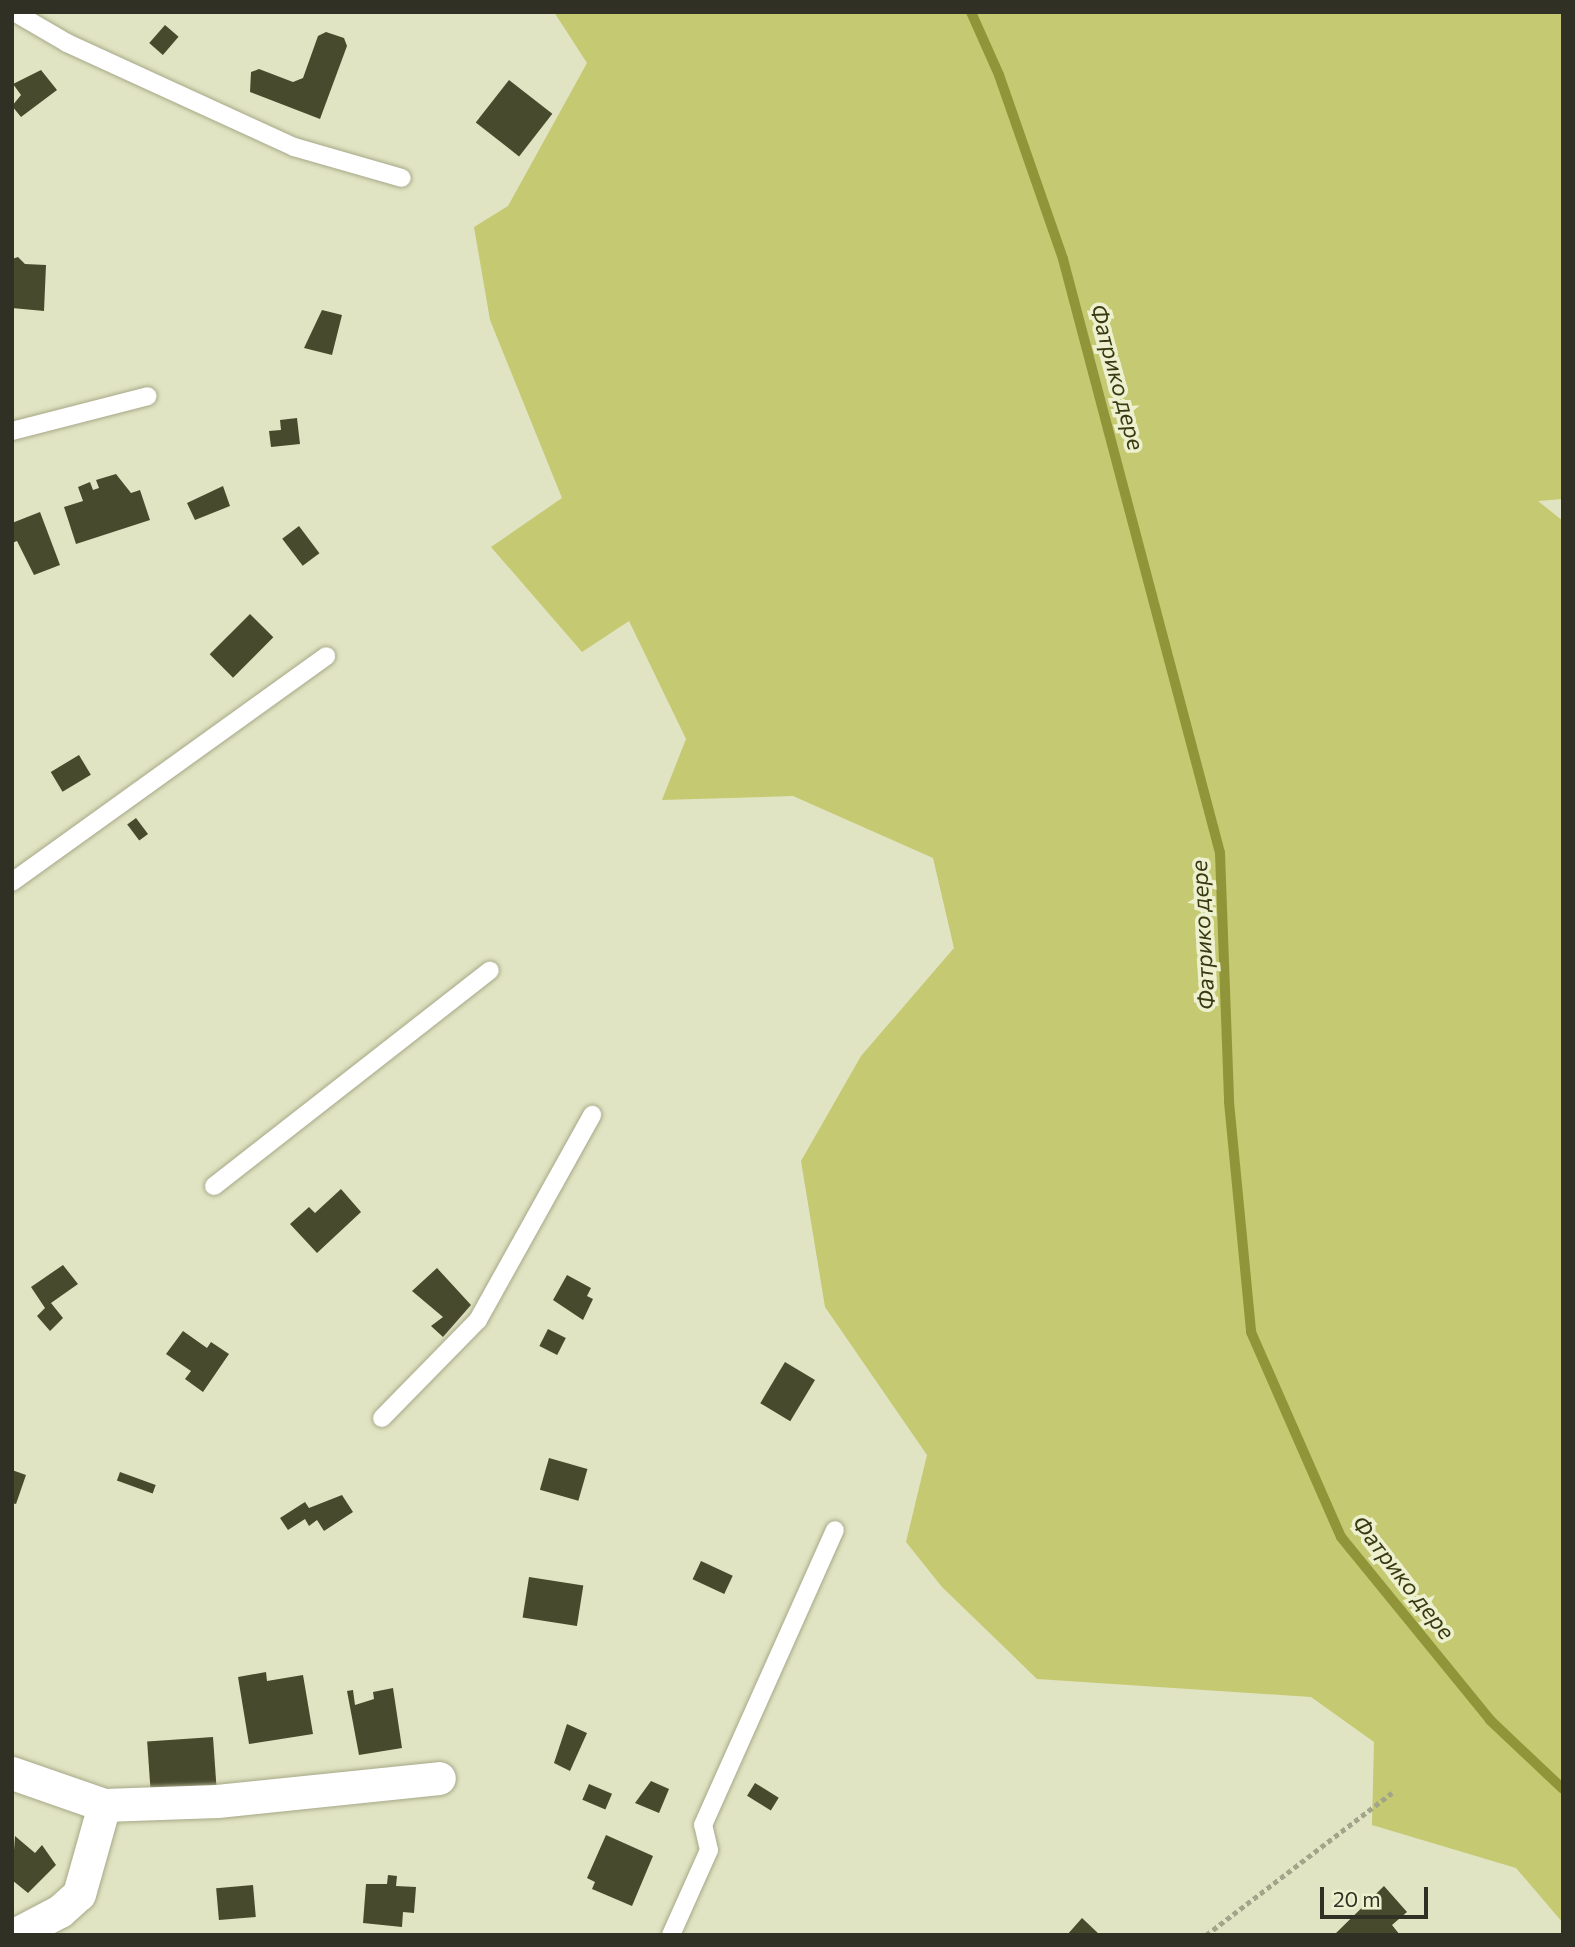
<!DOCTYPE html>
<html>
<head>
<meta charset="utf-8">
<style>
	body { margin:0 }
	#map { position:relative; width:1575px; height:1947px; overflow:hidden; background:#e1e4c2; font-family:Commissioner,sans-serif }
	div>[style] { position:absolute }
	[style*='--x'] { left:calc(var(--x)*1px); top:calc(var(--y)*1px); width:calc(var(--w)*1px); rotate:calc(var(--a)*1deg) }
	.green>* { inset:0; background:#c5c972 }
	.stream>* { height:10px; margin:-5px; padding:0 5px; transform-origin:5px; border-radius:5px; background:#919539 }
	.building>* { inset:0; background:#484a2d; transform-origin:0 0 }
	.path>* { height:4.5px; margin-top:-2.25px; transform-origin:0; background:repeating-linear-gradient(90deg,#a2a58a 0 5px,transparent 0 8.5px) }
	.roads { filter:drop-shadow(0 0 2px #a6a888) drop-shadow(0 0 2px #a6a888) }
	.lane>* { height:18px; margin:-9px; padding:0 9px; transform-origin:9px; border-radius:9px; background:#fff }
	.street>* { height:33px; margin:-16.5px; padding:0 16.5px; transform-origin:16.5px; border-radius:16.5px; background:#fff }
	span { translate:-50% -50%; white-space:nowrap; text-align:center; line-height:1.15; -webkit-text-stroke:7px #eef1cf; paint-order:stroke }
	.water-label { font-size:23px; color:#393a13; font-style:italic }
	.frame { position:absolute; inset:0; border:14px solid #303124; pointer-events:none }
	.scale { position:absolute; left:1320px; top:1887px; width:108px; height:32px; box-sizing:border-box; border:4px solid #303124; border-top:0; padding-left:9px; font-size:21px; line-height:24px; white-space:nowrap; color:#303124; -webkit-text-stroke:5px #eef1cf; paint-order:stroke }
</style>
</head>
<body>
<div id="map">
	<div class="green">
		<div style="clip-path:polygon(554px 12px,1563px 12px,1563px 499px,1538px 501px,1563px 521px,1563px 1923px,1516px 1868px,1372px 1825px,1374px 1742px,1311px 1697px,1037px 1679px,942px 1587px,906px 1542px,927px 1455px,825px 1307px,801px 1161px,861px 1056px,954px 948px,933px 858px,793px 796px,662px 800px,686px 739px,629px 621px,582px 652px,491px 547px,562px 498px,490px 320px,474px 227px,508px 206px,587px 63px)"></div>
	</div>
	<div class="stream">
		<div style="--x:971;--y:12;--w:69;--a:66"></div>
		<div style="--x:999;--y:75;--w:195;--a:70.8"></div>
		<div style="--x:1063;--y:259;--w:614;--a:75.19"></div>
		<div style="--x:1220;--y:853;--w:249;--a:87.9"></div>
		<div style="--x:1229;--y:1102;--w:231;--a:84.5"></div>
		<div style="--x:1251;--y:1332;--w:224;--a:66.3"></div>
		<div style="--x:1341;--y:1537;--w:236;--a:50.8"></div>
		<div style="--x:1490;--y:1720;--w:100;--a:43.4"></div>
	</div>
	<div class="building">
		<div style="left:165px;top:25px;width:18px;height:24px;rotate:41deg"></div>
		<div style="clip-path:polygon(326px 32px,344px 38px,347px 46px,320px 119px,250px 92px,251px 72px,259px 69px,293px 82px,303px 78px,318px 36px)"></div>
		<div style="clip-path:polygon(41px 70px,57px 90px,21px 117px,12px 106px,21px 95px,13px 84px)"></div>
		<div style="left:509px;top:80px;width:55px;height:54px;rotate:38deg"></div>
		<div style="clip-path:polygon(18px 257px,25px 264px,46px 265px,44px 311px,12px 308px,12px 259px)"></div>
		<div style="clip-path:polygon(322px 310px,342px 315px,332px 355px,304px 348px)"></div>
		<div style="clip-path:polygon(297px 418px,300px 444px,271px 447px,269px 431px,281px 430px,280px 420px)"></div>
		<div style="clip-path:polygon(116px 474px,131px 493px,140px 490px,150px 520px,76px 544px,64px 507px,83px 501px,78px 487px,90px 482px,93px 490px,99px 488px,96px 480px)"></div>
		<div style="clip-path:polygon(223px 486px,230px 506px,195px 520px,187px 503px)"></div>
		<div style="clip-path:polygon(40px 512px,60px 565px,34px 575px,17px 541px,12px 543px,12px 523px)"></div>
		<div style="left:299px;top:526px;width:34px;height:21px;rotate:53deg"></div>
		<div style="left:250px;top:614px;width:33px;height:57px;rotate:45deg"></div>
		<div style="left:79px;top:755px;width:23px;height:33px;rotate:59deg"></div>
		<div style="left:136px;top:818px;width:20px;height:11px;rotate:53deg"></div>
		<div style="clip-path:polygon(341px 1189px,361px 1212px,317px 1253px,290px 1224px,309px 1207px,315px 1213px)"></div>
		<div style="clip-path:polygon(63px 1265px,78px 1284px,51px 1303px,63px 1318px,50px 1331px,37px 1316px,45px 1308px,31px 1287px)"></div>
		<div style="clip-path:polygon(437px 1268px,471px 1305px,443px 1337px,431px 1326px,443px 1317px,412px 1291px)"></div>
		<div style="clip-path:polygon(567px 1275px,591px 1288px,587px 1296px,593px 1299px,583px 1320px,553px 1300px)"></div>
		<div style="left:548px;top:1329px;width:20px;height:19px;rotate:27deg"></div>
		<div style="clip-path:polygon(183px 1331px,207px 1348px,211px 1342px,229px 1354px,203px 1392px,185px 1379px,191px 1371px,166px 1354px)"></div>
		<div style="left:785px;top:1362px;width:35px;height:48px;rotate:31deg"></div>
		<div style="left:549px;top:1458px;width:40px;height:33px;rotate:16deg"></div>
		<div style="clip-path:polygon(12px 1470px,26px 1475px,16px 1504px,12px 1503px)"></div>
		<div style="left:120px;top:1472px;width:38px;height:9px;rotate:20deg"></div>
		<div style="clip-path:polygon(342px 1495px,353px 1512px,324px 1531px,317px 1520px,309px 1526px,305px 1519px,288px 1530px,280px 1518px,305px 1502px,309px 1508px)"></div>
		<div style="left:701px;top:1561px;width:35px;height:20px;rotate:25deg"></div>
		<div style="left:529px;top:1577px;width:55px;height:41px;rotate:9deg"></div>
		<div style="clip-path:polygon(266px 1672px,267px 1681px,303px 1675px,313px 1734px,249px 1744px,238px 1677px)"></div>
		<div style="clip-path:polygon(393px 1688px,402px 1748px,359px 1755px,347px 1691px,353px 1690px,355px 1705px,374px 1699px,373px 1692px)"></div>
		<div style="clip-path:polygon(567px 1724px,587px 1733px,570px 1771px,554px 1763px)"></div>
		<div style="left:213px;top:1737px;width:53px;height:66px;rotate:86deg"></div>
		<div style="clip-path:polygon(651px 1781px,669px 1789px,659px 1813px,635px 1803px)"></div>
		<div style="left:755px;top:1783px;width:28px;height:15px;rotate:32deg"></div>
		<div style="left:589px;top:1784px;width:25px;height:17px;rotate:23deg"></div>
		<div style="clip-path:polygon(606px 1835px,653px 1856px,632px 1906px,592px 1889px,595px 1882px,587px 1878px)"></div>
		<div style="clip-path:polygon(15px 1836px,35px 1853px,42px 1845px,56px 1865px,28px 1893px,12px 1880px)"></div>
		<div style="clip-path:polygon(388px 1875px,397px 1876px,396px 1886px,416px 1887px,414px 1913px,403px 1912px,402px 1927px,363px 1923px,366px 1884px,387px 1884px)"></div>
		<div style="left:253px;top:1885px;width:32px;height:37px;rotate:85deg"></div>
		<div style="clip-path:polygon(1384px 1886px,1407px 1912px,1392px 1925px,1400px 1935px,1334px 1935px)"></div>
		<div style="clip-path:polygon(1082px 1918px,1100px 1935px,1067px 1935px)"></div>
	</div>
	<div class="path">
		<div style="--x:1206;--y:1935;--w:234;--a:-37.4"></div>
	</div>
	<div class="roads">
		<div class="lane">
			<div style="--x:14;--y:12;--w:61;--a:30.3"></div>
			<div style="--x:67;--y:43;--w:250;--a:24.6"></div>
			<div style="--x:294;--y:147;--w:112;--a:16"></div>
			<div style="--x:12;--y:431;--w:140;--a:-14.4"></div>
			<div style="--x:12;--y:882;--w:387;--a:-35.7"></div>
			<div style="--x:214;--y:1186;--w:350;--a:-38"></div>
			<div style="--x:382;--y:1418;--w:137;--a:-45.6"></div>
			<div style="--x:478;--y:1320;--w:235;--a:-60.9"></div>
			<div style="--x:671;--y:1935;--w:93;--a:-65.9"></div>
			<div style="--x:709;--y:1850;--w:26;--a:-103"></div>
			<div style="--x:703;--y:1825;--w:323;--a:-65.9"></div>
		</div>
		<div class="street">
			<div style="--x:12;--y:1773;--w:97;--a:19.2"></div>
			<div style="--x:104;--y:1805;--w:113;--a:-2"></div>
			<div style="--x:217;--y:1801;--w:223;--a:-5.9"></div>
			<div style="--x:14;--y:1935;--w:52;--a:-27.6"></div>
			<div style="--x:60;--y:1911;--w:25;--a:-42"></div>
			<div style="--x:79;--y:1894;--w:92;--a:-74.3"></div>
		</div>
	</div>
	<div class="water-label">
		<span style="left:1118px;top:377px;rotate:75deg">Фатрико дере</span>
		<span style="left:1202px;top:935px;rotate:-93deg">Фатрико дере</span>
		<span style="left:1404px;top:1577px;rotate:52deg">Фатрико дере</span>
	</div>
	<div class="frame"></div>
	<div class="scale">20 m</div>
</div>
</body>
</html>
